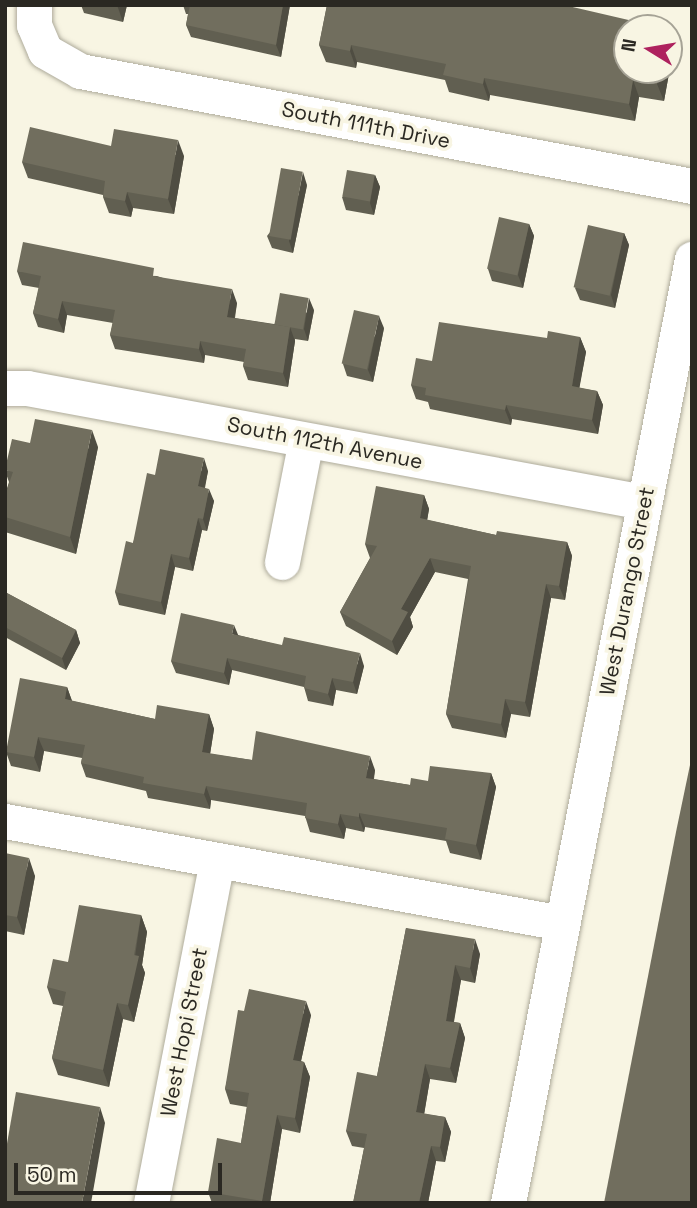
<!DOCTYPE html>
<html>
<head>
<meta charset="utf-8">
<style>
	body { margin:0 }
	#map { position:relative; width:697px; height:1208px; overflow:hidden; background:#f8f5e3; font-family:"Space Grotesk",sans-serif }
	div>[style] { position:absolute }
	[style*='--x'] { left:calc(var(--x)*1px); top:calc(var(--y)*1px); width:calc(var(--w)*1px); rotate:calc(var(--a)*1deg) }
	.roads { filter:drop-shadow(0 0 2px #aeab9b) drop-shadow(0 0 2px #aeab9b) }
	.minor>* { height:35px; margin:-17.5px; padding:0 17.5px; transform-origin:17.5px; border-radius:17.5px; background:#fff }
	.wall>* { inset:0; background:#615f51 }
	.shaded-wall>* { inset:0; background:#4f4d42 }
	.building>* { inset:0; background:#716e5e; transform-origin:0 0 }
	span { translate:-50% -50%; white-space:nowrap; text-align:center; line-height:1.15; -webkit-text-stroke:7px #f8f5e3; paint-order:stroke }
	.street-label { font-size:21px; color:#2a2822 }
	.frame { position:absolute; inset:0; border:7px solid #2a2822; pointer-events:none }
	.north { position:absolute; left:613px; top:14px; width:70px; height:70px; box-sizing:border-box; background:#f8f5e3; border:2px solid #a6a396; border-radius:50%; rotate:281deg; font-size:19px; font-weight:700; line-height:28px; text-align:center; color:#2a2822 }
	.north::after { content:''; display:block; margin:auto; width:24px; height:32px; background:#ae225e; clip-path:polygon(50% 0,100% 100%,50% 72%,0 100%) }
	.scale { position:absolute; left:14px; top:1163px; width:208px; height:32px; box-sizing:border-box; border:4px solid #2a2822; border-top:0; padding-left:9px; font-size:21px; line-height:24px; white-space:nowrap; color:#2a2822; -webkit-text-stroke:5px #f8f5e3; paint-order:stroke }
</style>
</head>
<body>
<div id="map">
	<div class="roads">
		<div class="minor">
			<div style="--x:34;--y:5;--w:20;--a:90"></div>
			<div style="--x:34;--y:25;--w:28;--a:67"></div>
			<div style="--x:45;--y:51;--w:40;--a:29.7"></div>
			<div style="--x:80;--y:71;--w:623;--a:10.64"></div>
			<div style="--x:5;--y:388;--w:22;--a:0"></div>
			<div style="--x:27;--y:388;--w:627;--a:10.47"></div>
			<div style="--x:282;--y:562;--w:124;--a:-78.9"></div>
			<div style="--x:5;--y:821;--w:566;--a:10.38"></div>
			<div style="--x:151;--y:1203;--w:348;--a:-79.1"></div>
			<div style="--x:508;--y:1203;--w:962;--a:-78.97"></div>
		</div>
	</div>
	<div class="wall">
		<div style="clip-path:polygon(81px 5px,127px 5px,123px 22px,84px 13px)"></div>
		<div style="clip-path:polygon(183px 5px,290px 5px,281px 57px,191px 37px,186px 25px,188px 14px,186px 14px)"></div>
		<div style="clip-path:polygon(327px 5px,669px 70px,669px 33px,674px 46px,664px 101px,639px 97px,635px 121px,490px 95px,489px 101px,449px 92px,445px 80px,357px 62px,356px 68px,326px 62px,319px 45px)"></div>
		<div style="clip-path:polygon(111px 146px,184px 156px,174px 214px,133px 208px,131px 217px,109px 213px,103px 197px,103px 195px,28px 178px,22px 162px)"></div>
		<div style="clip-path:polygon(375px 175px,380px 187px,374px 215px,346px 210px,342px 197px)"></div>
		<div style="clip-path:polygon(307px 185px,293px 253px,272px 248px,267px 236px)"></div>
		<div style="clip-path:polygon(529px 224px,534px 236px,523px 288px,492px 281px,488px 269px)"></div>
		<div style="clip-path:polygon(624px 233px,629px 245px,615px 308px,580px 300px,575px 288px)"></div>
		<div style="clip-path:polygon(17px 271px,157px 276px,237px 303px,235px 318px,274px 324px,314px 310px,308px 341px,295px 339px,295px 341px,288px 387px,248px 380px,243px 366px,244px 362px,205px 355px,204px 363px,115px 349px,110px 335px,113px 323px,67px 315px,64px 333px,38px 327px,33px 313px,39px 288px,22px 285px)"></div>
		<div style="clip-path:polygon(384px 328px,373px 382px,347px 376px,343px 364px)"></div>
		<div style="clip-path:polygon(580px 337px,586px 352px,579px 388px,597px 391px,603px 405px,598px 434px,512px 419px,511px 425px,430px 409px,428px 402px,416px 399px,411px 385px,432px 361px,547px 338px)"></div>
		<div style="clip-path:polygon(98px 447px,76px 554px,5px 532px,5px 495px,9px 482px,5px 471px)"></div>
		<div style="clip-path:polygon(208px 471px,205px 488px,214px 501px,207px 531px,202px 530px,193px 571px,175px 567px,165px 615px,119px 605px,115px 592px,133px 543px,155px 475px)"></div>
		<div style="clip-path:polygon(424px 495px,429px 509px,427px 520px,496px 535px,567px 542px,572px 556px,565px 600px,551px 598px,530px 717px,511px 714px,506px 738px,452px 728px,446px 714px,468px 579px,435px 572px,410px 617px,413px 627px,397px 655px,346px 626px,340px 612px,370px 558px,365px 544px)"></div>
		<div style="clip-path:polygon(5px 592px,76px 630px,80px 643px,66px 670px,5px 637px)"></div>
		<div style="clip-path:polygon(238px 635px,364px 666px,357px 694px,336px 690px,333px 706px,308px 701px,304px 687px,232px 670px,229px 685px,176px 673px,171px 661px)"></div>
		<div style="clip-path:polygon(67px 687px,72px 701px,155px 719px,209px 714px,214px 729px,210px 754px,252px 760px,375px 770px,374px 779px,410px 785px,428px 781px,491px 773px,496px 787px,481px 860px,450px 853px,446px 841px,365px 827px,364px 832px,346px 828px,344px 839px,310px 832px,305px 816px,211px 800px,210px 809px,148px 798px,146px 791px,86px 777px,81px 763px,82px 758px,44px 751px,40px 772px,11px 766px,6px 752px)"></div>
		<div style="clip-path:polygon(5px 853px,35px 876px,24px 935px,5px 931px)"></div>
		<div style="clip-path:polygon(141px 915px,147px 932px,142px 965px,145px 973px,134px 1022px,123px 1019px,109px 1087px,58px 1075px,52px 1058px,63px 1006px,53px 1004px,47px 987px,68px 962px)"></div>
		<div style="clip-path:polygon(406px 928px,480px 954px,475px 983px,461px 980px,454px 1022px,460px 1023px,465px 1038px,456px 1083px,430px 1079px,424px 1114px,445px 1117px,451px 1132px,445px 1162px,436px 1161px,428px 1203px,353px 1203px,364px 1148px,352px 1146px,346px 1131px,377px 1076px)"></div>
		<div style="clip-path:polygon(244px 1011px,311px 1015px,301px 1061px,304px 1062px,310px 1077px,300px 1133px,282px 1129px,270px 1203px,212px 1203px,208px 1192px,241px 1143px,247px 1107px,230px 1104px,225px 1089px)"></div>
	</div>
	<div class="shaded-wall">
		<div style="clip-path:polygon(117px 5px,127px 5px,123px 22px)"></div>
		<div style="clip-path:polygon(283px 5px,290px 5px,281px 57px,276px 45px)"></div>
		<div style="clip-path:polygon(669px 33px,674px 46px,664px 101px,657px 84px,660px 70px,669px 70px)"></div>
		<div style="clip-path:polygon(351px 45px,357px 62px,356px 68px,350px 51px)"></div>
		<div style="clip-path:polygon(484px 78px,490px 95px,489px 101px,483px 84px)"></div>
		<div style="clip-path:polygon(633px 80px,639px 97px,635px 121px,629px 104px)"></div>
		<div style="clip-path:polygon(178px 140px,184px 156px,174px 214px,168px 199px)"></div>
		<div style="clip-path:polygon(303px 172px,307px 185px,293px 253px,289px 241px)"></div>
		<div style="clip-path:polygon(375px 175px,380px 187px,374px 215px,370px 203px)"></div>
		<div style="clip-path:polygon(127px 192px,133px 208px,131px 217px,125px 201px)"></div>
		<div style="clip-path:polygon(529px 224px,534px 236px,523px 288px,518px 275px)"></div>
		<div style="clip-path:polygon(624px 233px,629px 245px,615px 308px,611px 295px)"></div>
		<div style="clip-path:polygon(232px 289px,237px 303px,232px 331px,227px 317px)"></div>
		<div style="clip-path:polygon(309px 298px,314px 310px,308px 341px,304px 329px)"></div>
		<div style="clip-path:polygon(62px 301px,67px 315px,64px 333px,58px 319px)"></div>
		<div style="clip-path:polygon(379px 316px,384px 328px,373px 382px,368px 370px)"></div>
		<div style="clip-path:polygon(290px 327px,295px 341px,288px 387px,283px 373px)"></div>
		<div style="clip-path:polygon(580px 337px,586px 352px,577px 401px,572px 386px)"></div>
		<div style="clip-path:polygon(200px 341px,205px 355px,204px 363px,199px 349px)"></div>
		<div style="clip-path:polygon(597px 391px,603px 405px,598px 434px,592px 420px)"></div>
		<div style="clip-path:polygon(506px 405px,512px 419px,511px 425px,505px 410px)"></div>
		<div style="clip-path:polygon(92px 430px,98px 447px,76px 554px,70px 537px)"></div>
		<div style="clip-path:polygon(204px 458px,208px 471px,202px 499px,198px 486px)"></div>
		<div style="clip-path:polygon(209px 489px,214px 501px,207px 531px,203px 519px)"></div>
		<div style="clip-path:polygon(424px 495px,429px 509px,425px 533px,420px 518px)"></div>
		<div style="clip-path:polygon(198px 518px,202px 530px,193px 571px,189px 558px)"></div>
		<div style="clip-path:polygon(567px 542px,572px 556px,565px 600px,559px 586px)"></div>
		<div style="clip-path:polygon(171px 554px,175px 567px,165px 615px,161px 602px)"></div>
		<div style="clip-path:polygon(430px 558px,435px 572px,410px 617px,413px 627px,397px 655px,392px 641px,401px 609px)"></div>
		<div style="clip-path:polygon(546px 584px,551px 598px,530px 717px,525px 702px)"></div>
		<div style="clip-path:polygon(234px 625px,239px 637px,232px 634px)"></div>
		<div style="clip-path:polygon(76px 630px,80px 643px,66px 670px,62px 658px)"></div>
		<div style="clip-path:polygon(360px 653px,364px 666px,357px 694px,353px 682px)"></div>
		<div style="clip-path:polygon(227px 658px,232px 670px,229px 685px,224px 673px)"></div>
		<div style="clip-path:polygon(332px 678px,336px 690px,333px 706px,328px 694px)"></div>
		<div style="clip-path:polygon(67px 687px,72px 701px,65px 699px)"></div>
		<div style="clip-path:polygon(505px 699px,511px 714px,506px 738px,501px 724px)"></div>
		<div style="clip-path:polygon(209px 714px,214px 729px,208px 767px,202px 752px)"></div>
		<div style="clip-path:polygon(38px 737px,44px 751px,40px 772px,34px 757px)"></div>
		<div style="clip-path:polygon(370px 756px,375px 770px,371px 793px,366px 778px)"></div>
		<div style="clip-path:polygon(491px 773px,496px 787px,481px 860px,476px 845px)"></div>
		<div style="clip-path:polygon(206px 786px,211px 800px,210px 809px,204px 794px)"></div>
		<div style="clip-path:polygon(359px 813px,365px 827px,364px 832px,359px 817px)"></div>
		<div style="clip-path:polygon(340px 814px,346px 828px,344px 839px,338px 824px)"></div>
		<div style="clip-path:polygon(29px 858px,35px 876px,24px 935px,17px 917px)"></div>
		<div style="clip-path:polygon(141px 915px,147px 932px,142px 965px,145px 973px,134px 1022px,128px 1005px)"></div>
		<div style="clip-path:polygon(475px 939px,480px 954px,475px 983px,470px 968px)"></div>
		<div style="clip-path:polygon(455px 965px,461px 980px,451px 1036px,446px 1021px)"></div>
		<div style="clip-path:polygon(306px 1001px,311px 1015px,298px 1075px,293px 1060px)"></div>
		<div style="clip-path:polygon(117px 1003px,123px 1019px,109px 1087px,103px 1070px)"></div>
		<div style="clip-path:polygon(460px 1023px,465px 1038px,456px 1083px,450px 1068px)"></div>
		<div style="clip-path:polygon(304px 1062px,310px 1077px,300px 1133px,295px 1118px)"></div>
		<div style="clip-path:polygon(425px 1064px,430px 1079px,422px 1127px,416px 1112px)"></div>
		<div style="clip-path:polygon(100px 1107px,105px 1123px,91px 1203px,82px 1203px)"></div>
		<div style="clip-path:polygon(277px 1115px,282px 1129px,270px 1203px,263px 1203px,262px 1201px)"></div>
		<div style="clip-path:polygon(445px 1117px,451px 1132px,445px 1162px,440px 1147px)"></div>
		<div style="clip-path:polygon(431px 1146px,436px 1161px,428px 1203px,419px 1203px)"></div>
	</div>
	<div class="building">
		<div style="clip-path:polygon(190px 5px,283px 5px,276px 45px,186px 25px)"></div>
		<div style="clip-path:polygon(327px 5px,564px 5px,663px 28px,627px 28px,627px 70px,660px 70px,657px 84px,633px 80px,629px 104px,484px 78px,483px 84px,443px 75px,446px 64px,351px 45px,350px 51px,319px 45px)"></div>
		<div style="clip-path:polygon(30px 127px,111px 146px,114px 129px,178px 140px,168px 199px,127px 192px,125px 201px,103px 197px,105px 181px,22px 162px)"></div>
		<div style="left:281px;top:168px;width:22px;height:69px;rotate:10deg"></div>
		<div style="left:347px;top:170px;width:28px;height:27px;rotate:10deg"></div>
		<div style="left:499px;top:217px;width:31px;height:53px;rotate:13deg"></div>
		<div style="left:588px;top:225px;width:37px;height:64px;rotate:13deg"></div>
		<div style="clip-path:polygon(23px 242px,154px 268px,153px 276px,232px 289px,227px 317px,290px 327px,283px 373px,243px 366px,246px 349px,200px 341px,199px 349px,110px 335px,115px 310px,62px 301px,58px 319px,33px 313px,41px 276px,17px 271px)"></div>
		<div style="left:280px;top:293px;width:29px;height:32px;rotate:10deg"></div>
		<div style="left:354px;top:310px;width:26px;height:55px;rotate:13deg"></div>
		<div style="clip-path:polygon(439px 322px,547px 338px,548px 331px,580px 337px,572px 386px,597px 391px,592px 420px,506px 405px,505px 410px,425px 395px,426px 388px,411px 385px,416px 358px,432px 361px)"></div>
		<div style="clip-path:polygon(35px 419px,92px 430px,70px 537px,5px 517px,5px 495px,13px 472px,5px 470px,5px 469px,12px 439px,30px 443px)"></div>
		<div style="clip-path:polygon(160px 449px,204px 458px,198px 486px,209px 489px,203px 519px,198px 518px,189px 558px,171px 554px,161px 602px,115px 592px,126px 541px,133px 543px,147px 473px,155px 475px)"></div>
		<div style="clip-path:polygon(376px 486px,424px 495px,420px 518px,496px 535px,497px 531px,567px 542px,559px 586px,546px 584px,525px 702px,505px 699px,501px 724px,446px 714px,471px 566px,430px 558px,401px 609px,408px 612px,392px 641px,340px 612px,377px 546px,365px 544px)"></div>
		<div style="clip-path:polygon(5px 592px,76px 630px,62px 658px,5px 627px)"></div>
		<div style="clip-path:polygon(181px 613px,234px 625px,232px 634px,282px 645px,284px 637px,360px 653px,353px 682px,332px 678px,328px 694px,304px 688px,306px 676px,227px 658px,224px 673px,171px 661px)"></div>
		<div style="clip-path:polygon(20px 678px,67px 687px,65px 699px,155px 719px,157px 705px,209px 714px,202px 752px,252px 760px,256px 731px,370px 756px,366px 778px,410px 785px,411px 778px,428px 781px,430px 766px,491px 773px,476px 845px,445px 839px,447px 828px,359px 813px,359px 817px,340px 814px,338px 824px,305px 818px,307px 803px,206px 786px,204px 794px,143px 783px,144px 777px,81px 763px,85px 745px,38px 737px,34px 757px,6px 752px)"></div>
		<div style="clip-path:polygon(690px 765px,692px 765px,692px 1203px,604px 1203px,676px 832px)"></div>
		<div style="clip-path:polygon(5px 853px,29px 858px,17px 917px,5px 915px)"></div>
		<div style="clip-path:polygon(79px 905px,141px 915px,134px 955px,139px 956px,128px 1005px,117px 1003px,103px 1070px,52px 1058px,66px 992px,47px 987px,53px 959px,68px 962px)"></div>
		<div style="clip-path:polygon(406px 928px,475px 939px,470px 968px,455px 965px,446px 1021px,460px 1023px,450px 1068px,425px 1064px,416px 1112px,445px 1117px,440px 1147px,431px 1146px,419px 1203px,353px 1203px,367px 1134px,346px 1131px,357px 1072px,377px 1076px)"></div>
		<div style="clip-path:polygon(249px 989px,306px 1001px,293px 1060px,304px 1062px,295px 1118px,277px 1115px,262px 1201px,208px 1192px,217px 1138px,241px 1143px,249px 1093px,225px 1089px,238px 1010px,244px 1011px)"></div>
		<div style="clip-path:polygon(16px 1092px,100px 1107px,82px 1203px,5px 1203px,5px 1155px)"></div>
	</div>
	<div class="street-label">
		<span style="left:366px;top:125px;rotate:11deg">South 111th Drive</span>
		<span style="left:325px;top:443px;rotate:11deg">South 112th Avenue</span>
		<span style="left:627px;top:591px;rotate:-79deg">West Durango Street</span>
		<span style="left:184px;top:1032px;rotate:-79deg">West Hopi Street</span>
	</div>
	<div class="frame"></div>
	<div class="north">N</div>
	<div class="scale">50 m</div>
</div>
</body>
</html>
